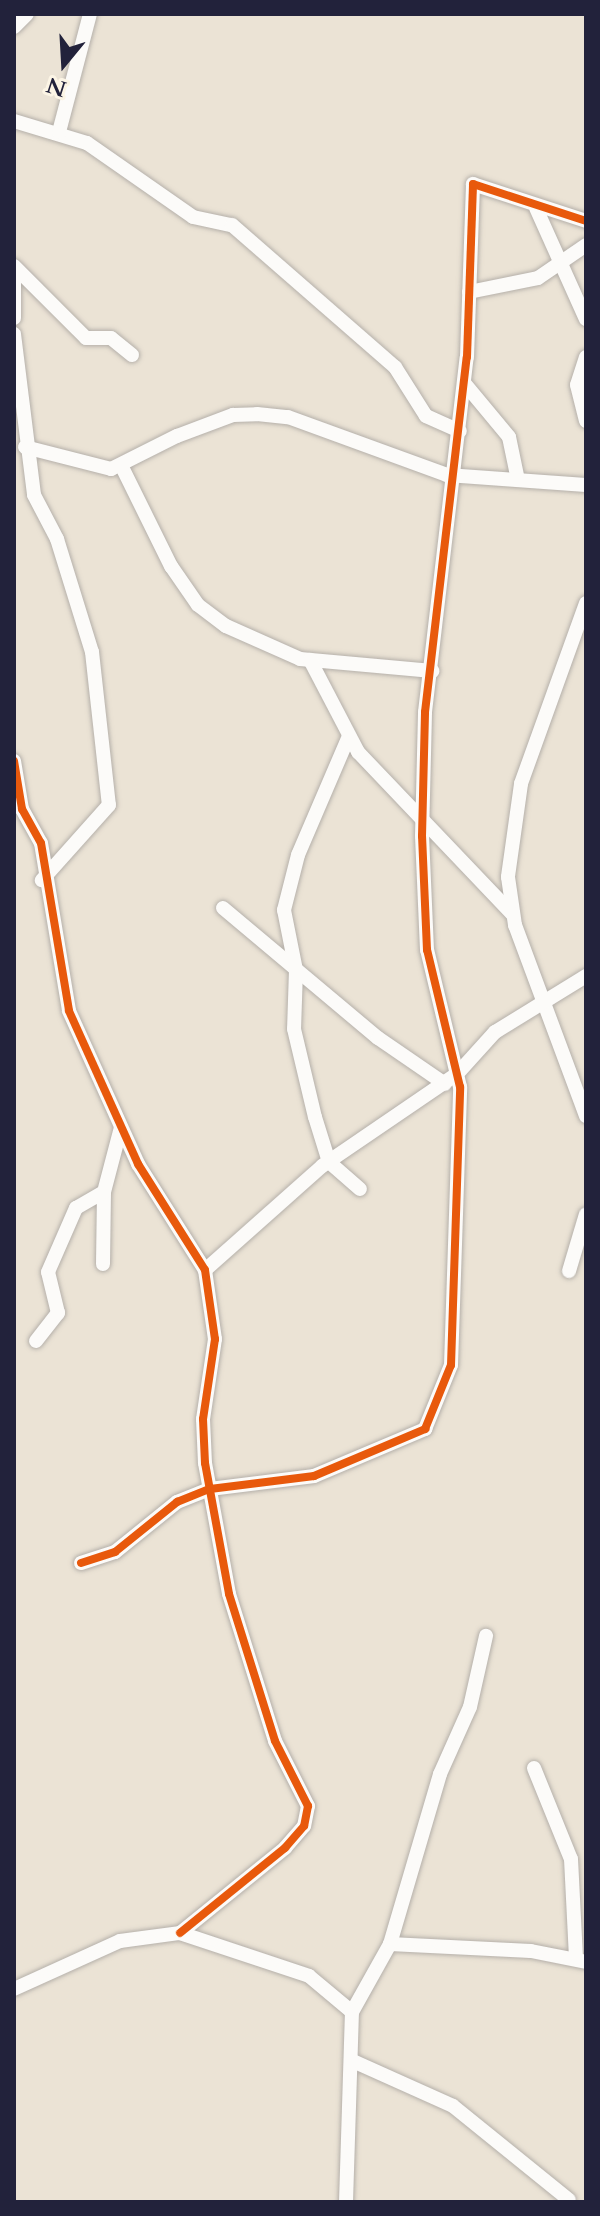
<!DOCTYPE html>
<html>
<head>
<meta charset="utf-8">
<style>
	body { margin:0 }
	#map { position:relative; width:600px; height:2216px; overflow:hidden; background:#ebe3d5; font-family:Cardo,serif }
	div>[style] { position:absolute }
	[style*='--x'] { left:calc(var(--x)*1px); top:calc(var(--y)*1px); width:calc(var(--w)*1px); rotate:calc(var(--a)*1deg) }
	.roads { filter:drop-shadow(0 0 2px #b5b0aa) drop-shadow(0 0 2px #b5b0aa) }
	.minor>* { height:14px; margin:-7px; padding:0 7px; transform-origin:7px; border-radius:7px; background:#fcfbf9 }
	.cycleway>* { height:8px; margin:-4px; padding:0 4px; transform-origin:4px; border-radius:4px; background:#e8590c }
	span { translate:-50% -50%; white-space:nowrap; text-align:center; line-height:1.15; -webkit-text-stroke:7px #fcf5e5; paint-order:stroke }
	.frame { position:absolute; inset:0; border:16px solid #22223b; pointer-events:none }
	.north { position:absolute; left:24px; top:24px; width:80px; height:80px; -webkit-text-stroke:6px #fcf5e5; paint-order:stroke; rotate:198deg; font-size:22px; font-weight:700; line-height:32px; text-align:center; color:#22223b }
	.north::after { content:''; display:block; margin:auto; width:28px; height:36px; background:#22223b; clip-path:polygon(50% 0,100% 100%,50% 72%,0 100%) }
</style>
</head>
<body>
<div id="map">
	<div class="roads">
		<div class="minor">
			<div style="--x:14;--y:27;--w:18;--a:-45"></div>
			<div style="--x:14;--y:121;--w:76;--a:16.8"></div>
			<div style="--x:87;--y:143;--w:129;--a:34.9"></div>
			<div style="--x:193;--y:217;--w:40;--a:12"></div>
			<div style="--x:232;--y:225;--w:216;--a:41.1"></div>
			<div style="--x:395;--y:367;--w:58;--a:57.7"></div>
			<div style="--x:426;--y:416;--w:37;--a:24"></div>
			<div style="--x:59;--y:132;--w:122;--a:-75.3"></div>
			<div style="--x:536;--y:208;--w:122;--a:65.8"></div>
			<div style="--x:14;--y:266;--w:102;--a:45"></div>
			<div style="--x:86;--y:338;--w:25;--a:0"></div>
			<div style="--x:111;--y:338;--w:27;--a:39"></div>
			<div style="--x:14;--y:277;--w:41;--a:90"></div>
			<div style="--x:469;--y:292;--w:70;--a:-11.5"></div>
			<div style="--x:538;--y:278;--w:58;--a:-34.5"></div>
			<div style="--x:14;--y:334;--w:162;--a:82.9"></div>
			<div style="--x:34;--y:495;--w:50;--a:62.4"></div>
			<div style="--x:57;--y:539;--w:118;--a:72.8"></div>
			<div style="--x:92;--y:652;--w:154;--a:83.7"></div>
			<div style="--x:109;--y:805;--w:101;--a:131.8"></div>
			<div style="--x:586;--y:357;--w:29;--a:108"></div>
			<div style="--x:577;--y:385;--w:37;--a:76"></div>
			<div style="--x:465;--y:384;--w:69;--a:50.3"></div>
			<div style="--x:509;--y:437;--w:44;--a:78.2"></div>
			<div style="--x:25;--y:447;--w:89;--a:14.3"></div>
			<div style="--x:111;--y:469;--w:74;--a:-26.6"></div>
			<div style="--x:177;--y:436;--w:60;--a:-20.6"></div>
			<div style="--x:233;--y:415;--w:24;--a:-2"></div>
			<div style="--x:257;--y:414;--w:31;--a:6"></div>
			<div style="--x:288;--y:417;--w:169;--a:20"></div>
			<div style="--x:447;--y:475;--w:139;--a:4.1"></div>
			<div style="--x:121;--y:465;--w:113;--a:63.7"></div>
			<div style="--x:171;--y:566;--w:47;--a:55.3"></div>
			<div style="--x:198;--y:605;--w:35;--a:37"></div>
			<div style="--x:226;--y:626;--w:81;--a:24"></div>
			<div style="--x:300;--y:659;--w:133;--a:5.2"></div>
			<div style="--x:586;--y:603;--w:192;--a:109.8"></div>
			<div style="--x:521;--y:784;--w:94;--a:98"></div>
			<div style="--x:508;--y:877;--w:49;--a:81.7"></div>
			<div style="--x:515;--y:925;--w:204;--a:69.6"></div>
			<div style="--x:310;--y:660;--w:104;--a:62.4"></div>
			<div style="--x:358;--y:752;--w:225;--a:46.4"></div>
			<div style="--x:349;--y:736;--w:129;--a:113.2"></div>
			<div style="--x:298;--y:855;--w:57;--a:104.3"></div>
			<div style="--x:284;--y:910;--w:61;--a:78.7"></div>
			<div style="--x:296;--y:970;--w:59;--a:91.9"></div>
			<div style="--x:294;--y:1029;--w:90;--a:76.6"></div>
			<div style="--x:315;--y:1117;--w:47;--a:72.7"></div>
			<div style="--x:329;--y:1162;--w:41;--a:41.1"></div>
			<div style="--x:14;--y:761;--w:49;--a:80.5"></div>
			<div style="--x:22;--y:809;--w:39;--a:61"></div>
			<div style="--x:41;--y:843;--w:170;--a:80.5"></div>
			<div style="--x:69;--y:1011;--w:168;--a:65.7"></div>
			<div style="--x:138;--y:1164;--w:125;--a:57.7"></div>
			<div style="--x:205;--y:1270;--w:70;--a:81.8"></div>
			<div style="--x:215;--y:1339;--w:81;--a:98.5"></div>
			<div style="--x:203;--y:1419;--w:44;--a:87.4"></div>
			<div style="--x:205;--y:1463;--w:133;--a:79.6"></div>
			<div style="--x:229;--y:1594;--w:154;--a:72.6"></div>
			<div style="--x:275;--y:1741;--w:73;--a:63.1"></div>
			<div style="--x:308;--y:1806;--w:20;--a:101"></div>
			<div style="--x:304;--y:1826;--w:29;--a:131"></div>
			<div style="--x:285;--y:1848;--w:135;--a:141"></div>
			<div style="--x:223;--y:908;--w:202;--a:40"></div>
			<div style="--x:378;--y:1038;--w:81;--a:34.5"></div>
			<div style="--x:103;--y:1264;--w:72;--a:-89.2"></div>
			<div style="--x:205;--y:1270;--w:157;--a:-41.6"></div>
			<div style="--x:322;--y:1166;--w:163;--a:-34.3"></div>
			<div style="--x:457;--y:1074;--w:57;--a:-47.9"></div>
			<div style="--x:495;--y:1032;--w:107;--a:-31.6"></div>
			<div style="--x:569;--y:1271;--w:59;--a:-73.4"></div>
			<div style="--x:36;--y:1341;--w:36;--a:-52"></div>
			<div style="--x:58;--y:1313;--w:42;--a:-103.7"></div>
			<div style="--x:48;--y:1272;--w:70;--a:-66.4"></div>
			<div style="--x:76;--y:1208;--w:32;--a:-30"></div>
			<div style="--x:104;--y:1192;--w:67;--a:-75.3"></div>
			<div style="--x:81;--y:1563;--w:36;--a:-18"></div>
			<div style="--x:115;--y:1552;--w:80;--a:-38.9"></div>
			<div style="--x:177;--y:1502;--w:35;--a:-22"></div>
			<div style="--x:210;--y:1489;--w:105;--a:-7.1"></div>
			<div style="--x:314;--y:1476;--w:121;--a:-22.9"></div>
			<div style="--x:425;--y:1429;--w:69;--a:-67.9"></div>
			<div style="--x:451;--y:1365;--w:278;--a:-88.1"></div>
			<div style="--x:460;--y:1087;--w:141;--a:-103.5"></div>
			<div style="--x:427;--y:950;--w:114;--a:-92.5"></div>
			<div style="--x:422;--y:836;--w:124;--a:-88.6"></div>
			<div style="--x:425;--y:712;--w:357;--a:-83.3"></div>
			<div style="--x:467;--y:357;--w:173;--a:-88"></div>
			<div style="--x:473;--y:184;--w:119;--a:18.1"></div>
			<div style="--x:534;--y:1768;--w:98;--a:67.9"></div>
			<div style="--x:571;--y:1859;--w:100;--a:87.1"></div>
			<div style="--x:390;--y:1944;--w:141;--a:2.8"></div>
			<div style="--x:531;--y:1951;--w:56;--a:11.3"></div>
			<div style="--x:14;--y:1989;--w:116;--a:-24.4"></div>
			<div style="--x:120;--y:1941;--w:61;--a:-7.6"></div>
			<div style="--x:180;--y:1933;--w:136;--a:18.4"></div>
			<div style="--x:309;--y:1976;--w:56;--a:39.9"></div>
			<div style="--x:355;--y:2062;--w:107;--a:24.2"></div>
			<div style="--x:453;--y:2106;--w:149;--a:39"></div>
			<div style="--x:346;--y:2202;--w:190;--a:-88.2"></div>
			<div style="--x:352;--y:2012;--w:78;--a:-60.8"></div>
			<div style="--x:390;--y:1944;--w:177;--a:-73.6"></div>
			<div style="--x:440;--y:1774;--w:73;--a:-65.9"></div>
			<div style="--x:470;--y:1707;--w:73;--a:-77.3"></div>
		</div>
	</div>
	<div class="cycleway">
		<div style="--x:14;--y:761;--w:49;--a:80.5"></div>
		<div style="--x:22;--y:809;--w:39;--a:61"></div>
		<div style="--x:41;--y:843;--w:170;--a:80.5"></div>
		<div style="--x:69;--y:1011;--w:168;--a:65.7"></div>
		<div style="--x:138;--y:1164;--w:125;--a:57.7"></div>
		<div style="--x:205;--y:1270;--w:70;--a:81.8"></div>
		<div style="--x:215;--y:1339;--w:81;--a:98.5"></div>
		<div style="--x:203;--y:1419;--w:44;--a:87.4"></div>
		<div style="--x:205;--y:1463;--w:133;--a:79.6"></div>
		<div style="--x:229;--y:1594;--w:154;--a:72.6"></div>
		<div style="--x:275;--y:1741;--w:73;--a:63.1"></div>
		<div style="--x:308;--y:1806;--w:20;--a:101"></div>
		<div style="--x:304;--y:1826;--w:29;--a:131"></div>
		<div style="--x:285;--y:1848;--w:135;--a:141"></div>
		<div style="--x:81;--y:1563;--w:36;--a:-18"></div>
		<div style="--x:115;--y:1552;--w:80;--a:-38.9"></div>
		<div style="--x:177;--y:1502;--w:35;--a:-22"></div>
		<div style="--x:210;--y:1489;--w:105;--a:-7.1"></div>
		<div style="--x:314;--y:1476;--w:121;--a:-22.9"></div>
		<div style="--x:425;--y:1429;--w:69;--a:-67.9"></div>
		<div style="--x:451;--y:1365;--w:278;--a:-88.1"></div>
		<div style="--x:460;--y:1087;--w:141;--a:-103.5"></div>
		<div style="--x:427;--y:950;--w:114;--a:-92.5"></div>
		<div style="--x:422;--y:836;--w:124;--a:-88.6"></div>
		<div style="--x:425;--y:712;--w:357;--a:-83.3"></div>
		<div style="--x:467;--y:357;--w:173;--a:-88"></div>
		<div style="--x:473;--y:184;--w:119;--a:18.1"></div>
	</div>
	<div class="frame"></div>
	<div class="north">N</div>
</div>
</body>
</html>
